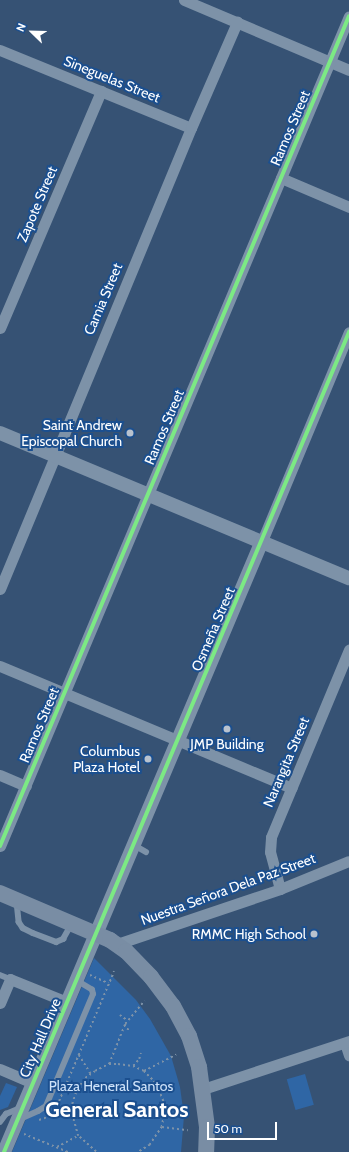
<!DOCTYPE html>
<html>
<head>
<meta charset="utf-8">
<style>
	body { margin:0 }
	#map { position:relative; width:349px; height:1152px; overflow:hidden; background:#365274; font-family:Cabin,sans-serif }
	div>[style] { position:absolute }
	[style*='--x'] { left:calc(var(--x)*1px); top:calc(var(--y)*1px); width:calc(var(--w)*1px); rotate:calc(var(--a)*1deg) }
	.green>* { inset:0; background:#2f66a5; transform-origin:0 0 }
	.path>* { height:1.5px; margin-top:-0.75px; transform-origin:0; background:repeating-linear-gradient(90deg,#7d92a8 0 2px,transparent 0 5px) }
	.service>* { height:5.5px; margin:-2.75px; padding:0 2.75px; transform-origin:2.75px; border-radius:2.75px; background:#7d92a8 }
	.minor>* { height:11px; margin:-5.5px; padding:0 5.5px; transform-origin:5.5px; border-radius:5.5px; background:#7d92a8 }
	.tertiary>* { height:14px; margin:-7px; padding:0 7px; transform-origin:7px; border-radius:7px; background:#7d92a8 }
	.secondary>* { height:16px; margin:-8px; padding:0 8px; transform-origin:8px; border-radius:8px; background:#798da4 }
	.cycleway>* { height:4px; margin:-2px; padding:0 2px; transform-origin:2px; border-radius:2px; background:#7ce984 }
	.dots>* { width:11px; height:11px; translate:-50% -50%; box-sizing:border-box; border:2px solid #1b4f8f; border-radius:50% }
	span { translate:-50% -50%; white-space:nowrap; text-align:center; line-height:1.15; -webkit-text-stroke:4px #1b4f8f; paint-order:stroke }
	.street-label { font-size:14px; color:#fff }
	.poi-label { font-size:14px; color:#fff }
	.right { translate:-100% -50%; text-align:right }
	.park-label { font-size:14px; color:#cfe3fa }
	.town-label { font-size:22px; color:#fff; font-weight:700 }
	.north { position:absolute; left:12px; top:12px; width:40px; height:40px; -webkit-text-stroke:3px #1b4f8f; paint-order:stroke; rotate:293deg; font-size:11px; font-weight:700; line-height:16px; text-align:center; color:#fff }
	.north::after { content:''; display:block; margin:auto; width:14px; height:18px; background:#fff; clip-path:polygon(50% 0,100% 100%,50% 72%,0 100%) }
	.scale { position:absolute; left:207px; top:1122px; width:70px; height:18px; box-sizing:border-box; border:2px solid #fff; border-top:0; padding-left:5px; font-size:12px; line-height:14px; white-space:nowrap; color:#fff; -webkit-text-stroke:3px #1b4f8f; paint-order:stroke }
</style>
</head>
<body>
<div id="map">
	<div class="green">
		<div style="clip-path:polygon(94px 958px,136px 1000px,150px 1019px,171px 1056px,180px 1087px,184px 1116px,181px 1152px,12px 1152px)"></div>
		<div style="left:305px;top:1074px;width:32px;height:19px;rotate:74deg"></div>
		<div style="clip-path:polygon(6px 1083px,17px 1087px,8px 1107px,0 1110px,0 1096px)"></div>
	</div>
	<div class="path">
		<div style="--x:90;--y:975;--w:20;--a:24"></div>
		<div style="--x:120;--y:1015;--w:9;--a:36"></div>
		<div style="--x:125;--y:1024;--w:8;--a:60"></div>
		<div style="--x:79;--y:1055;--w:22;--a:58"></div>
		<div style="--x:109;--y:1064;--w:43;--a:-68.2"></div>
		<div style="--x:125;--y:1024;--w:30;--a:-50"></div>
		<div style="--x:133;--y:1066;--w:9;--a:-49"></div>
		<div style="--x:139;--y:1059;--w:6;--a:-72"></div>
		<div style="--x:144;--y:1071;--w:36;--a:-27"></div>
		<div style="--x:64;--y:1089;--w:12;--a:0"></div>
		<div style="--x:39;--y:1120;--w:15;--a:-20"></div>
		<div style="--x:53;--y:1115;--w:156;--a:-67"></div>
		<div style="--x:162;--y:1127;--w:26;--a:7"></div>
		<div style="--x:24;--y:1134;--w:48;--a:22.2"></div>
		<div style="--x:57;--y:1147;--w:24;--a:-28"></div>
		<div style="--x:96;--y:1152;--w:24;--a:-138"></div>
		<div style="--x:78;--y:1136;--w:22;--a:-106"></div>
		<div style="--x:72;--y:1115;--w:11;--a:-90"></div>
		<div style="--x:72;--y:1104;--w:16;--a:-72"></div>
		<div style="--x:77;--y:1089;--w:14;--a:-54"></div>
		<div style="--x:85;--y:1078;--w:12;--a:-35"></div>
		<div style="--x:95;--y:1071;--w:16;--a:-27"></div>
		<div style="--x:109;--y:1064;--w:9;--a:0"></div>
		<div style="--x:118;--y:1064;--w:15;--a:8"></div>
		<div style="--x:133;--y:1066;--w:12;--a:24"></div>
		<div style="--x:144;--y:1071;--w:14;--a:45"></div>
		<div style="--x:154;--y:1081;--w:20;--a:63"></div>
		<div style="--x:163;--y:1099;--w:12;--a:81"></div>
		<div style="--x:165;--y:1111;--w:16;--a:101"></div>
		<div style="--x:162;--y:1127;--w:22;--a:124"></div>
		<div style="--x:150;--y:1145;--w:13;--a:148"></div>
	</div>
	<div class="service">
		<div style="--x:134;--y:845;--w:14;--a:30"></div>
		<div style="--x:17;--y:902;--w:20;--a:84"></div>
		<div style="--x:19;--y:922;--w:7;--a:56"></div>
		<div style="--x:23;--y:928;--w:11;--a:27"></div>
		<div style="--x:33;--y:933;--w:25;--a:21"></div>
		<div style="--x:56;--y:942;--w:8;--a:-23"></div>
		<div style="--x:63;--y:939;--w:16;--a:-60"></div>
		<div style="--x:0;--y:975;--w:11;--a:22"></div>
		<div style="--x:20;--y:1119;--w:20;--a:-24"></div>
		<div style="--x:38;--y:1111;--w:9;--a:-32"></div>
		<div style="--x:46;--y:1106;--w:121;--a:-67.2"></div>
		<div style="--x:93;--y:994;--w:4;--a:-104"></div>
		<div style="--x:92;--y:990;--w:17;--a:-149"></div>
		<div style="--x:0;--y:1122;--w:10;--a:-53"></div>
		<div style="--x:6;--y:1114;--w:15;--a:-23"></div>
	</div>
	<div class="minor">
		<div style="--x:184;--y:0;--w:179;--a:23"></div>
		<div style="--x:0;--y:50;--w:206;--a:22.2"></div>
		<div style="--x:281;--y:178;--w:74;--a:23.1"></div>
		<div style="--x:0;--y:328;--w:258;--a:-66.9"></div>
		<div style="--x:262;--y:541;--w:226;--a:-67.4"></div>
		<div style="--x:0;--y:589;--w:499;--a:-67.5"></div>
		<div style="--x:191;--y:128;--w:116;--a:-66.5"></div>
		<div style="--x:0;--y:666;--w:316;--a:22.7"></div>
		<div style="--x:0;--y:775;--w:28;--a:23"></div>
		<div style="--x:0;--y:846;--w:900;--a:-67.19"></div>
		<div style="--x:280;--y:889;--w:38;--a:-105"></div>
		<div style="--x:270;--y:852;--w:15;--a:-86"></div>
		<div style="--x:271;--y:837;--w:203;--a:-67.4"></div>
		<div style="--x:117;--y:944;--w:172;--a:-18.6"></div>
		<div style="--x:280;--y:889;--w:74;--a:-22.1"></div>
		<div style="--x:0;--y:1003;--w:26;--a:-67"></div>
		<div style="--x:10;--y:979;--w:61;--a:22"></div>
		<div style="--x:345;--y:1043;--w:13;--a:72"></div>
		<div style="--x:0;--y:1069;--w:36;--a:23"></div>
		<div style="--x:203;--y:1089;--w:154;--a:-18.2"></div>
	</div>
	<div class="tertiary">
		<div style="--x:0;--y:433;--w:378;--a:22.6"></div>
		<div style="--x:4;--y:1152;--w:663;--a:-67.11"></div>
	</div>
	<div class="secondary">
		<div style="--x:0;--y:893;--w:120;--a:23.1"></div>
		<div style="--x:110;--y:940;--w:19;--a:35"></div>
		<div style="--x:126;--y:951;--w:36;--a:46"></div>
		<div style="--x:151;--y:977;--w:36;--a:53"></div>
		<div style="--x:173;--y:1006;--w:34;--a:62"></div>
		<div style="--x:189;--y:1036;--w:33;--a:72"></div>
		<div style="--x:199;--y:1067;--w:61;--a:82.4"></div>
		<div style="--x:207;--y:1127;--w:25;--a:92"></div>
	</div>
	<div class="cycleway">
		<div style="--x:0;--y:846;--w:900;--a:-67.19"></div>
		<div style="--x:4;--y:1152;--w:890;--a:-67.18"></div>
	</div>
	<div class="dots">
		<div style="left:130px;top:433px;background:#b9c2ce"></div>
		<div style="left:227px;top:729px;background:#b9c2ce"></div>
		<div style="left:148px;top:759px;background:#b9c2ce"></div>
		<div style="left:314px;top:934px;background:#b9c2ce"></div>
	</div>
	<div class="street-label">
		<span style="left:112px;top:79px;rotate:22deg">Sineguelas Street</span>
		<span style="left:290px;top:128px;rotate:-67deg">Ramos Street</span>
		<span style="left:37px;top:204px;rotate:-67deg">Zapote Street</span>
		<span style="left:103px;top:299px;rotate:-67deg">Camia Street</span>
		<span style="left:164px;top:427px;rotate:-67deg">Ramos Street</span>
		<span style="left:213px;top:629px;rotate:-67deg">Osmeña Street</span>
		<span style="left:39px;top:725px;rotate:-67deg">Ramos Street</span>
		<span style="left:286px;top:762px;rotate:-67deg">Narangita Street</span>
		<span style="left:228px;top:889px;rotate:-20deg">Nuestra Señora Dela Paz Street</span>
		<span style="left:40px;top:1038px;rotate:-67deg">City Hall Drive</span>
	</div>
	<div class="poi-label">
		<span class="right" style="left:122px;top:433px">Saint Andrew<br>Episcopal Church</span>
		<span style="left:227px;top:744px">JMP Building</span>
		<span class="right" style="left:140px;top:759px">Columbus<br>Plaza Hotel</span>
		<span class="right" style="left:306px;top:934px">RMMC High School</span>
	</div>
	<div class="park-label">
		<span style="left:111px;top:1086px">Plaza Heneral Santos</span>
	</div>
	<div class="town-label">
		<span style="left:117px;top:1110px">General Santos</span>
	</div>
	<div class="north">N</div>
	<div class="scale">50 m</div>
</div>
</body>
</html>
